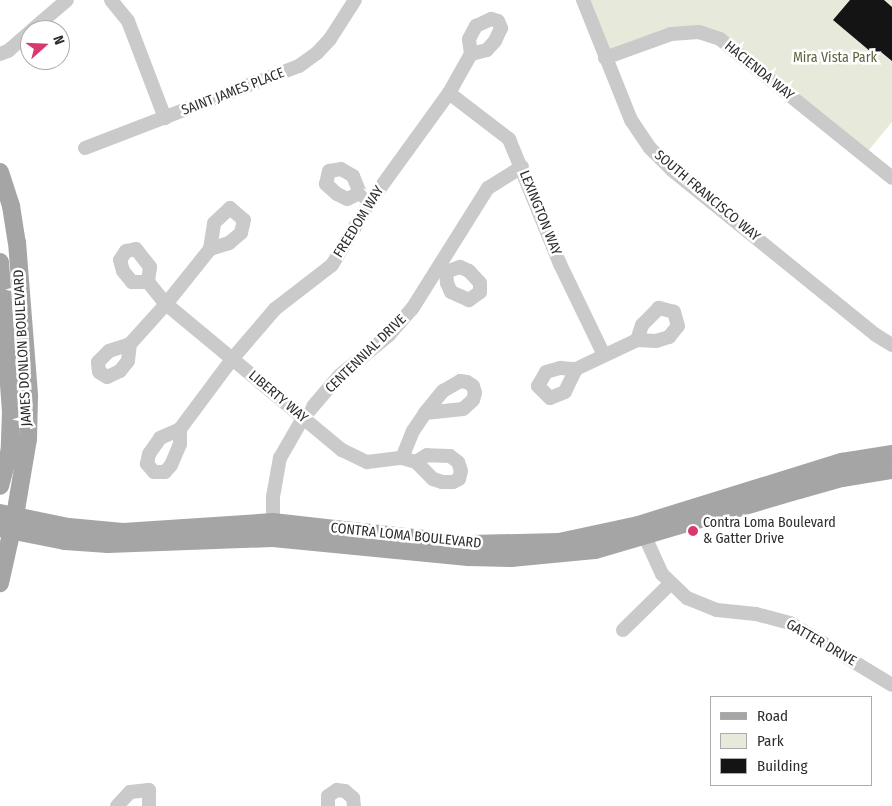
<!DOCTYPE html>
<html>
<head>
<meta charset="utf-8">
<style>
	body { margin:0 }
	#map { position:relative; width:892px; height:806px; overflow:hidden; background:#fff; font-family:"Fira Sans Condensed",sans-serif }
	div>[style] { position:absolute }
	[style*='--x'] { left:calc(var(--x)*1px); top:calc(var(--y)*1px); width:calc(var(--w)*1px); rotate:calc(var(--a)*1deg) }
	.green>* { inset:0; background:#e7eadb }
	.building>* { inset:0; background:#141414 }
	.minor>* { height:14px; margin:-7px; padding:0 7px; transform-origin:7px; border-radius:7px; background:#cacaca }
	.major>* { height:18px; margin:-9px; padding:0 9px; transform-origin:9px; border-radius:9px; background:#a5a5a5 }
	.dots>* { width:14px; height:14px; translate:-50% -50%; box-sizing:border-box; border:2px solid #fff; border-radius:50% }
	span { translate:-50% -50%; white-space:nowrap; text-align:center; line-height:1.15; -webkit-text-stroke:5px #fff; paint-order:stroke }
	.park-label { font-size:14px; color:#5a653d }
	.street-label { font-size:14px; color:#2d2d2d }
	.poi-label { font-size:14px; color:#2d2d2d }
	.left { translate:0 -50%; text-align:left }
	.legend { position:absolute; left:710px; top:696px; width:162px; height:90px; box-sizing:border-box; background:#fff; border:1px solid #ababab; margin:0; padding:6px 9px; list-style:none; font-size:15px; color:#2d2d2d }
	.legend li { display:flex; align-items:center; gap:10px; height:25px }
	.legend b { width:25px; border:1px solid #ababab }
	.north { position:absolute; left:20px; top:20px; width:50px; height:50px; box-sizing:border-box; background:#fff; border:1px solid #ababab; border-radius:50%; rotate:70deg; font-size:14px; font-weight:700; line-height:20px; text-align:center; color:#2d2d2d }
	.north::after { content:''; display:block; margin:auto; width:18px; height:22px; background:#da396e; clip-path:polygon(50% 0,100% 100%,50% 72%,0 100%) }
</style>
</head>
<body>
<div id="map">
	<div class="green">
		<div style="clip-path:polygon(583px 0,892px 0,892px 122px,864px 156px,720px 39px,699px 32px,605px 58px)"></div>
	</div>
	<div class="building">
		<div style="clip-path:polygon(850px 0,884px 0,892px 7px,892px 61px,881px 52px,877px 57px,833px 20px)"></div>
	</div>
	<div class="minor">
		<div style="--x:111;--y:0;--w:27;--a:51"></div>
		<div style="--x:128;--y:21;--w:104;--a:69.1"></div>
		<div style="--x:583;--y:0;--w:129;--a:68.2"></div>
		<div style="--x:631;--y:120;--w:34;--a:56"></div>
		<div style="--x:650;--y:148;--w:31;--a:45"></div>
		<div style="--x:672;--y:170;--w:262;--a:39"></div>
		<div style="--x:876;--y:335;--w:19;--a:32"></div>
		<div style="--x:32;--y:30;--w:46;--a:-40.6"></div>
		<div style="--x:0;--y:54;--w:9;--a:-21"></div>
		<div style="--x:8;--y:51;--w:29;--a:-41"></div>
		<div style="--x:605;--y:58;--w:70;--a:-20"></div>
		<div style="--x:671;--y:34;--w:28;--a:-4"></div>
		<div style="--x:699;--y:32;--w:22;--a:18"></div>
		<div style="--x:720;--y:39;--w:221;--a:38.9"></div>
		<div style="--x:449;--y:93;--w:76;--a:37.5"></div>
		<div style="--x:509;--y:139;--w:135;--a:67.8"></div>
		<div style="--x:560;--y:264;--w:101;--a:64.2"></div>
		<div style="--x:85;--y:148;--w:229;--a:-21"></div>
		<div style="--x:299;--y:66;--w:22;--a:-36"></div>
		<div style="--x:317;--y:53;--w:19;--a:-47"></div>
		<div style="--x:330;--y:39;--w:46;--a:-57.3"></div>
		<div style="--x:360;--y:193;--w:14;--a:155"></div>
		<div style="--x:347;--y:199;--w:11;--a:-153"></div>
		<div style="--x:337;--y:194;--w:15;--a:-138"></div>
		<div style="--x:326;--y:184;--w:13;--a:-77"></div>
		<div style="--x:329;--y:171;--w:12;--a:-9"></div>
		<div style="--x:341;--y:169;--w:14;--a:30"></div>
		<div style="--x:353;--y:176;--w:18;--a:68"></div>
		<div style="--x:360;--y:193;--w:13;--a:42"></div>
		<div style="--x:460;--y:267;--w:10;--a:24"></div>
		<div style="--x:469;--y:271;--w:16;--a:47"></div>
		<div style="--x:480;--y:283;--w:9;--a:90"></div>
		<div style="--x:480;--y:292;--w:14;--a:144"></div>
		<div style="--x:469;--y:300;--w:20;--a:-156"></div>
		<div style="--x:451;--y:292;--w:10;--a:-114"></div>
		<div style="--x:447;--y:283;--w:11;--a:-95"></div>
		<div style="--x:446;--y:272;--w:15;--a:-20"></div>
		<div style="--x:148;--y:282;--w:16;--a:180"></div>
		<div style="--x:132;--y:282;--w:14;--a:-129"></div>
		<div style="--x:123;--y:271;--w:11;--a:-105"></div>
		<div style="--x:120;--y:260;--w:11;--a:-56"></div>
		<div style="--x:126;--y:251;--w:10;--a:-11"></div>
		<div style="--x:136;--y:249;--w:23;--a:52"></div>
		<div style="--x:150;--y:267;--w:15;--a:98"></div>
		<div style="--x:148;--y:282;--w:28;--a:51"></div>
		<div style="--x:166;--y:304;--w:229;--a:39.7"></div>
		<div style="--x:342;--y:450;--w:28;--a:26"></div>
		<div style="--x:367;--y:462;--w:35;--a:-7"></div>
		<div style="--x:402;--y:458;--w:15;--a:16"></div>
		<div style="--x:416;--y:462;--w:24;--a:45"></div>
		<div style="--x:433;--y:479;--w:9;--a:18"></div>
		<div style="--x:442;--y:482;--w:11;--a:0"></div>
		<div style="--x:453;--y:482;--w:7;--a:-27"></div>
		<div style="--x:459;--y:479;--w:8;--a:-76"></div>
		<div style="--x:461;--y:471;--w:9;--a:-108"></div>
		<div style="--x:458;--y:462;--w:10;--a:-143"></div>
		<div style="--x:450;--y:456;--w:23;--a:-178"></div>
		<div style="--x:427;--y:455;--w:13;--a:148"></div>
		<div style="--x:130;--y:344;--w:17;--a:97"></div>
		<div style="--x:128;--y:361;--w:13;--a:129"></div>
		<div style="--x:120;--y:371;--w:14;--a:155"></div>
		<div style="--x:107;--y:377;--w:9;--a:-148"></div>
		<div style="--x:99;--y:372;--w:10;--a:-96"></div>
		<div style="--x:98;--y:362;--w:16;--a:-45"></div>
		<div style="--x:109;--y:351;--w:22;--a:-18"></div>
		<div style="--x:130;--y:344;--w:54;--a:-48"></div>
		<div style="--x:166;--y:304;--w:70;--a:-51.3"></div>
		<div style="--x:210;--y:249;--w:26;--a:-81"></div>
		<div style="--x:214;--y:223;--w:22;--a:-43"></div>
		<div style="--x:230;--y:208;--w:18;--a:41"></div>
		<div style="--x:244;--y:220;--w:13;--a:103"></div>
		<div style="--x:241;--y:233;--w:16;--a:140"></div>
		<div style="--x:229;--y:243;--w:20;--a:162"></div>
		<div style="--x:576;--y:369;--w:25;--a:116"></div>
		<div style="--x:565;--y:392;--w:16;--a:158"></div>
		<div style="--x:550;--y:398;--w:17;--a:-135"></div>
		<div style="--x:538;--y:386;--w:16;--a:-60"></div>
		<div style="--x:546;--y:372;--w:15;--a:-16"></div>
		<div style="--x:560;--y:368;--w:16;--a:4"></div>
		<div style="--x:576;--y:369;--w:68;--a:-25.4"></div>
		<div style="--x:637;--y:340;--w:19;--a:3"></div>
		<div style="--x:656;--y:341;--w:14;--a:-17"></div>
		<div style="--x:669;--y:337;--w:14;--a:-51"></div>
		<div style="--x:678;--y:326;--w:15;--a:-106"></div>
		<div style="--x:674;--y:312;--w:16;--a:-165"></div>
		<div style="--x:659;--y:308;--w:24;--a:135"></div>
		<div style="--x:642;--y:325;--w:16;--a:108"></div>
		<div style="--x:180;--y:429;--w:15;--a:90"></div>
		<div style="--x:180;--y:444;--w:23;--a:113"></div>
		<div style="--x:171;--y:465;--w:9;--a:131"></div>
		<div style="--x:165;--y:472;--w:11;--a:180"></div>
		<div style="--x:154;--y:472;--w:11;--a:-131"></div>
		<div style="--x:147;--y:464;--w:10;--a:-79"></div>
		<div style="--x:149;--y:454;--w:19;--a:-55"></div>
		<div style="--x:160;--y:438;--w:22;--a:-24"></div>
		<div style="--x:180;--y:429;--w:89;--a:-53.3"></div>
		<div style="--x:233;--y:358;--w:65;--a:-49.4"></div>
		<div style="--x:275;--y:309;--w:72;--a:-37.7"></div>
		<div style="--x:332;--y:265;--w:74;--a:-58.9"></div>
		<div style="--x:370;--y:202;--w:135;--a:-54.1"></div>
		<div style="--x:449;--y:93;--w:45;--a:-60.6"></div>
		<div style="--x:471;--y:54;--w:15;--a:-98"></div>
		<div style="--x:469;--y:39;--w:15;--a:-62"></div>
		<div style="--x:476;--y:26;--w:17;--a:-25"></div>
		<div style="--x:491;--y:19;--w:7;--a:16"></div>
		<div style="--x:498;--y:21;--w:8;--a:67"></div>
		<div style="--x:501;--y:28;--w:14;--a:115"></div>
		<div style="--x:495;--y:41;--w:12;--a:132"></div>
		<div style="--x:487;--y:50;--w:16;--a:166"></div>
		<div style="--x:402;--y:458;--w:29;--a:-68"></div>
		<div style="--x:413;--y:431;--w:22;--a:-56"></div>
		<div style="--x:425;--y:413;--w:28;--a:-51"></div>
		<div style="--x:443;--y:391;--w:20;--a:-30"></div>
		<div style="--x:460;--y:381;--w:7;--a:8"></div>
		<div style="--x:467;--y:382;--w:7;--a:34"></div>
		<div style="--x:473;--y:386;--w:7;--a:74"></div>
		<div style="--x:475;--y:393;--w:7;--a:106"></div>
		<div style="--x:473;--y:400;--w:13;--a:138"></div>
		<div style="--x:463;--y:409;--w:38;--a:174"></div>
		<div style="--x:641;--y:528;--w:51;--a:65.5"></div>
		<div style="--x:662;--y:574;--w:35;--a:44"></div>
		<div style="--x:687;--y:598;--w:32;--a:22"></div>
		<div style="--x:717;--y:610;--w:39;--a:6"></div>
		<div style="--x:756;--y:614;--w:35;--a:15"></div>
		<div style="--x:790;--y:623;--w:119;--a:31.3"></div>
		<div style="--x:273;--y:532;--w:35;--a:-90"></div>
		<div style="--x:273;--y:497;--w:40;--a:-80"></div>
		<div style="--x:280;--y:458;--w:46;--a:-60.1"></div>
		<div style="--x:303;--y:418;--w:55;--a:-49.4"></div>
		<div style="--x:339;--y:376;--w:65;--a:-39.4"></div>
		<div style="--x:389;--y:335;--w:35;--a:-49"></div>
		<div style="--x:412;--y:309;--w:143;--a:-57.9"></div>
		<div style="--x:488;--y:188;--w:40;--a:-32"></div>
		<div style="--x:623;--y:630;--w:66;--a:-44.4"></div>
		<div style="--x:117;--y:806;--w:19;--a:-47"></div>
		<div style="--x:130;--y:792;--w:19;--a:-6"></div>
		<div style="--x:149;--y:790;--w:16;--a:90"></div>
		<div style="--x:328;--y:806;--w:10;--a:-90"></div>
		<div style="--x:328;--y:796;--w:11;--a:-34"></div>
		<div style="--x:337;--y:790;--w:8;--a:7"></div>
		<div style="--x:345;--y:791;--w:11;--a:41"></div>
		<div style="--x:353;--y:798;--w:8;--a:83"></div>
	</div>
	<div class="major">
		<div style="--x:0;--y:172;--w:36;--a:72"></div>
		<div style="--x:11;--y:206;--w:36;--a:81"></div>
		<div style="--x:17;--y:242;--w:154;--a:85.5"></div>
		<div style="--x:29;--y:396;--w:43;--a:91.3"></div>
		<div style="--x:28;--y:439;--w:78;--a:99.6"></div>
		<div style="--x:15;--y:516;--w:69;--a:102.6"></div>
		<div style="--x:0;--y:262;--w:149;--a:85.8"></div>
		<div style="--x:11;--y:411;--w:38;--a:92"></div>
		<div style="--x:10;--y:449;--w:38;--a:105"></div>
		<div style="--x:0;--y:513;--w:70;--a:11.5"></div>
		<div style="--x:69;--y:527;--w:54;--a:5.3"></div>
		<div style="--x:123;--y:532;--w:150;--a:-3.8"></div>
		<div style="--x:273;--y:522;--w:198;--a:6.4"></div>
		<div style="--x:470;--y:544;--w:89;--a:-1.3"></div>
		<div style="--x:559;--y:542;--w:81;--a:-12.1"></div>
		<div style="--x:638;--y:525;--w:214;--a:-17.2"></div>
		<div style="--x:842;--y:462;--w:51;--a:-9.1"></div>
		<div style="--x:0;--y:528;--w:66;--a:11.3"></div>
		<div style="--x:65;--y:541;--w:43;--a:4"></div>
		<div style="--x:108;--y:544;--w:165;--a:-2.1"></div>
		<div style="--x:273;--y:538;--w:196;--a:5.6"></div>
		<div style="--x:468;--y:557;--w:43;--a:1.3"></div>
		<div style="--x:511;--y:558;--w:84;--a:-5.4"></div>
		<div style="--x:595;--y:550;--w:213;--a:-16.4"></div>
		<div style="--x:799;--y:490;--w:45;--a:-15.6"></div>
		<div style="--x:842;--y:478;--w:51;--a:-9.1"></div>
	</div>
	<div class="dots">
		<div style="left:693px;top:531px;background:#da396e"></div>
	</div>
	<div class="park-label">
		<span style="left:835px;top:58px">Mira Vista Park</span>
	</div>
	<div class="street-label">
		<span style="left:759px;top:71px;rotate:39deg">HACIENDA WAY</span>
		<span style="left:233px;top:92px;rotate:-21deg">SAINT JAMES PLACE</span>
		<span style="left:707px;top:196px;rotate:40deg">SOUTH FRANCISCO WAY</span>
		<span style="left:540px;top:213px;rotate:68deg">LEXINGTON WAY</span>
		<span style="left:359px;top:222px;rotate:-58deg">FREEDOM WAY</span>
		<span style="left:23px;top:348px;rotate:-93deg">JAMES DONLON BOULEVARD</span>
		<span style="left:366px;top:354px;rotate:-44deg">CENTENNIAL DRIVE</span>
		<span style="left:278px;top:397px;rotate:40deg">LIBERTY WAY</span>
		<span style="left:406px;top:536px;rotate:6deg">CONTRA LOMA BOULEVARD</span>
		<span style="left:821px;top:643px;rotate:30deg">GATTER DRIVE</span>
	</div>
	<div class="poi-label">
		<span class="left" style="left:703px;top:531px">Contra Loma Boulevard<br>&amp; Gatter Drive</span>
	</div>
	<ul class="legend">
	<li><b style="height:6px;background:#a5a5a5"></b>Road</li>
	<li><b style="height:14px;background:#e7eadb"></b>Park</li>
	<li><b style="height:14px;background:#141414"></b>Building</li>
	</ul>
	<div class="north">N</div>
</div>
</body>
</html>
